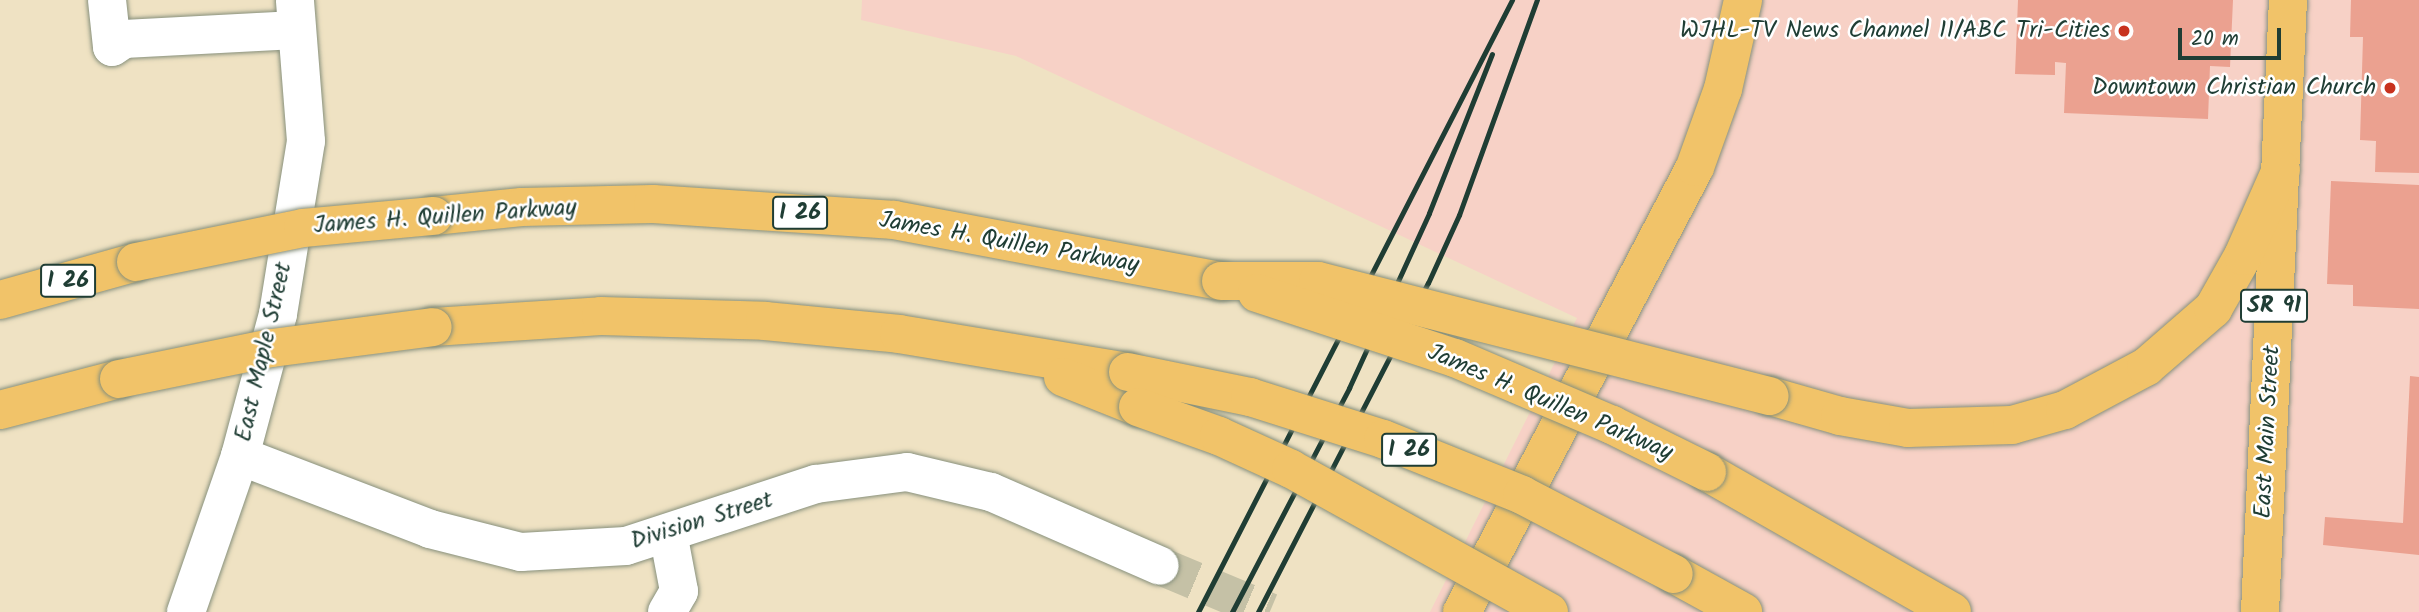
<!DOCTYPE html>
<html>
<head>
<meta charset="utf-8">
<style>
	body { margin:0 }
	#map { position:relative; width:2419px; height:612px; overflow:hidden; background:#efe2c3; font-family:Kalam,sans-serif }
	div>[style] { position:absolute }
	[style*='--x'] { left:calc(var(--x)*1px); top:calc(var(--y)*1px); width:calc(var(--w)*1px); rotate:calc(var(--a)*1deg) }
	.built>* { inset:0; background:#f7d1c6 }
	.building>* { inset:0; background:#eba190 }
	.minor-tunnel>* { height:38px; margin-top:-19px; transform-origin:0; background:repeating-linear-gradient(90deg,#c5c1a6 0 38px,transparent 0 57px) }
	.roads { filter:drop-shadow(0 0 2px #87907c) drop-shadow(0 0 2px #87907c) }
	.minor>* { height:38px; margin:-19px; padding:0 19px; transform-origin:19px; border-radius:19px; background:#fff }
	.major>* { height:38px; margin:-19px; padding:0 19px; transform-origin:19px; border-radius:19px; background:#f1c369 }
	.highway>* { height:38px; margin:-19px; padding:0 19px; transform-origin:19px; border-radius:19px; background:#f1c369 }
	.rail>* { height:5px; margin:-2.5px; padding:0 2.5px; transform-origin:2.5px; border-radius:2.5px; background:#1f3d34 }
	.bridges { filter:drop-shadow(0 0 2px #87907c) drop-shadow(0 0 2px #87907c) }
	.highway-bridge>* { height:38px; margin:-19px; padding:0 19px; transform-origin:19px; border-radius:19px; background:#f1c369 }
	.dots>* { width:19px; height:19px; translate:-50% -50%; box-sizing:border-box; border:4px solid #fff; border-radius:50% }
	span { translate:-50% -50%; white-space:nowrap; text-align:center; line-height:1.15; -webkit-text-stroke:5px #fff; paint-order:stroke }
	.shield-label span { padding:2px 5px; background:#fff; border:2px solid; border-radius:5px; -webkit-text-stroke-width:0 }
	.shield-label { font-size:23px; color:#1f3d34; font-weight:700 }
	.poi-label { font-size:24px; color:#1f3d34 }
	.right { translate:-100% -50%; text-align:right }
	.street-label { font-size:24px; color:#1f3d34 }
	.scale { position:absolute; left:2178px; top:28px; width:103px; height:32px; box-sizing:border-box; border:4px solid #1f3d34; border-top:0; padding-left:9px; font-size:21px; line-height:24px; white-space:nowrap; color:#1f3d34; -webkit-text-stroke:5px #fff; paint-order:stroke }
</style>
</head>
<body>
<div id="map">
	<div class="built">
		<div style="clip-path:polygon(862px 0,2419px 0,2419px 612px,1430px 612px,1577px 318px,1016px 56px,861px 20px)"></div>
	</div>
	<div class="building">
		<div style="clip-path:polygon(2018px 0,2233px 0,2230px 67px,2210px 66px,2208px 119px,2064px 113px,2066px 63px,2055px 62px,2055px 75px,2015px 74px)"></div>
		<div style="clip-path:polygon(2351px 0,2419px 0,2419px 173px,2375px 172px,2376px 141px,2360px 140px,2363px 37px,2350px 37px)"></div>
		<div style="clip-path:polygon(2331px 181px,2419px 185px,2419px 309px,2353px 306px,2353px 285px,2327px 284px)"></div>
		<div style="clip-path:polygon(2410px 376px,2419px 377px,2419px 555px,2323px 545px,2325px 517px,2403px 523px)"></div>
	</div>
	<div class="minor-tunnel">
		<div style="--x:1160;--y:566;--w:119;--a:22.7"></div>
	</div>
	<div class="roads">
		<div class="minor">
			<div style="--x:107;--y:0;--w:47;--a:83.9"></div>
			<div style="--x:112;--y:47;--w:14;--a:-34"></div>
			<div style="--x:124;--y:39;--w:172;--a:-3"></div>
			<div style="--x:240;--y:456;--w:204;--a:21"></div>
			<div style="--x:430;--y:529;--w:94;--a:14.2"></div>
			<div style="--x:521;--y:552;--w:105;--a:-3.3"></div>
			<div style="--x:626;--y:546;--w:200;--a:-18.1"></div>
			<div style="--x:816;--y:484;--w:92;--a:-7.5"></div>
			<div style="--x:907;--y:472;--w:86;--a:13.4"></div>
			<div style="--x:991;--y:492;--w:184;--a:23.6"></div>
			<div style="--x:186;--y:612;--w:165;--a:-70.9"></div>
			<div style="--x:240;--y:456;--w:147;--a:-75"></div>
			<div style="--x:278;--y:314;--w:175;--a:-80.8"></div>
			<div style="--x:306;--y:141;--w:141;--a:-94.5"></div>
			<div style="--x:667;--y:612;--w:24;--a:-60"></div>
			<div style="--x:679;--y:591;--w:59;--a:-100.7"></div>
		</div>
		<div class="major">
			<div style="--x:1462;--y:612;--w:502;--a:-62.36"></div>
			<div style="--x:1695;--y:167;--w:83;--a:-70.3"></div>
			<div style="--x:1723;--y:89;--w:91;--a:-77.3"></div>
			<div style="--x:2260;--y:612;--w:613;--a:-87.38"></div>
		</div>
		<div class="highway">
			<div style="--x:433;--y:216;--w:89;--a:-5.8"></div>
			<div style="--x:522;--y:207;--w:131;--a:-1.3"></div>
			<div style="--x:653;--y:204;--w:242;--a:3.8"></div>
			<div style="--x:894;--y:220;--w:333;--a:10.6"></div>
			<div style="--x:0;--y:300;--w:141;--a:-15.6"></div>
			<div style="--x:433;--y:327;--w:168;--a:-3.7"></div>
			<div style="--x:601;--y:316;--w:164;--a:1.7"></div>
			<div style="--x:765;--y:321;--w:135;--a:5.5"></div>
			<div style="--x:899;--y:334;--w:232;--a:9.4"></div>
			<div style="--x:1063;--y:377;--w:81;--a:21.8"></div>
			<div style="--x:1770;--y:396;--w:73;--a:15.9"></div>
			<div style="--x:1840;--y:416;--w:69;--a:10"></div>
			<div style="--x:1908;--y:428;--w:104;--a:-1.7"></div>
			<div style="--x:2012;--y:425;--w:55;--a:-15.8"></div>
			<div style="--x:2065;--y:410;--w:92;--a:-28"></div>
			<div style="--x:2146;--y:367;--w:89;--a:-40.9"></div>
			<div style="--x:2213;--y:309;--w:61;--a:-60.5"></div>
			<div style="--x:2243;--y:256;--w:94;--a:-66.2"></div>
			<div style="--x:0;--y:410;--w:123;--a:-14.6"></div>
			<div style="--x:1707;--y:472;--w:282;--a:29.7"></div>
			<div style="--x:1674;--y:574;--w:79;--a:28.8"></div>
		</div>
	</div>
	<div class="rail">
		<div style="--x:1198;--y:612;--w:688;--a:-62.84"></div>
		<div style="--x:1232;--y:612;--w:253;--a:-62.4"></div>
		<div style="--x:1349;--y:388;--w:192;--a:-65.4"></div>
		<div style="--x:1429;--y:213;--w:171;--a:-68.4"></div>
		<div style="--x:1258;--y:612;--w:370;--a:-62.7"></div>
		<div style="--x:1428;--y:283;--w:75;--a:-65.5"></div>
		<div style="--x:1459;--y:215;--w:229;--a:-70.1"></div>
	</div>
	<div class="bridges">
		<div class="highway-bridge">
			<div style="--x:136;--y:262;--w:170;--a:-11.5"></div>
			<div style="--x:303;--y:228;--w:131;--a:-5.3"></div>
			<div style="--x:1221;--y:281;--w:97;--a:0"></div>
			<div style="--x:1318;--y:281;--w:466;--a:14.3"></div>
			<div style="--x:1257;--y:293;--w:208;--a:18.2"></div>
			<div style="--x:1455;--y:358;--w:171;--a:23.1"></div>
			<div style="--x:1612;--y:425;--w:106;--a:26.3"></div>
			<div style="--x:1128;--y:372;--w:125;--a:11.6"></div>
			<div style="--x:1250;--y:397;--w:139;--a:17.5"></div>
			<div style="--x:1383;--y:439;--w:150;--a:21.9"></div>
			<div style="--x:1522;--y:495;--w:171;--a:27.5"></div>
			<div style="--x:119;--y:379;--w:156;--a:-11.5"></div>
			<div style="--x:272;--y:348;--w:162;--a:-7.4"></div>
			<div style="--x:1138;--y:407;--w:86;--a:19.7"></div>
			<div style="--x:1219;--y:436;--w:79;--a:24.6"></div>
			<div style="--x:1291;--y:469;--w:295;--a:29"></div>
		</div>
	</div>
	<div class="dots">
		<div style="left:2124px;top:31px;background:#c8321e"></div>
		<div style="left:2390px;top:88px;background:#c8321e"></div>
	</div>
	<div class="shield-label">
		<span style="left:800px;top:213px">I 26</span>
		<span style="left:68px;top:281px">I 26</span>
		<span style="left:2274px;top:306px">SR 91</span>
		<span style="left:1409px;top:450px">I 26</span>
	</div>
	<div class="poi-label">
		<span class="right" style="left:2110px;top:31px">WJHL-TV News Channel 11/ABC Tri-Cities</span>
		<span class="right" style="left:2376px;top:88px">Downtown Christian Church</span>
	</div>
	<div class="street-label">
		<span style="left:445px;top:217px;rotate:-4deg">James H. Quillen Parkway</span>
		<span style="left:1009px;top:243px;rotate:10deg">James H. Quillen Parkway</span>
		<span style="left:264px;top:352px;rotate:-77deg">East Maple Street</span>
		<span style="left:1550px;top:403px;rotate:23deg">James H. Quillen Parkway</span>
		<span style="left:2268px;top:432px;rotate:-87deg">East Main Street</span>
		<span style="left:702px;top:521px;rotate:-17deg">Division Street</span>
	</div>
	<div class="scale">20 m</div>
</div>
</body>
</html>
